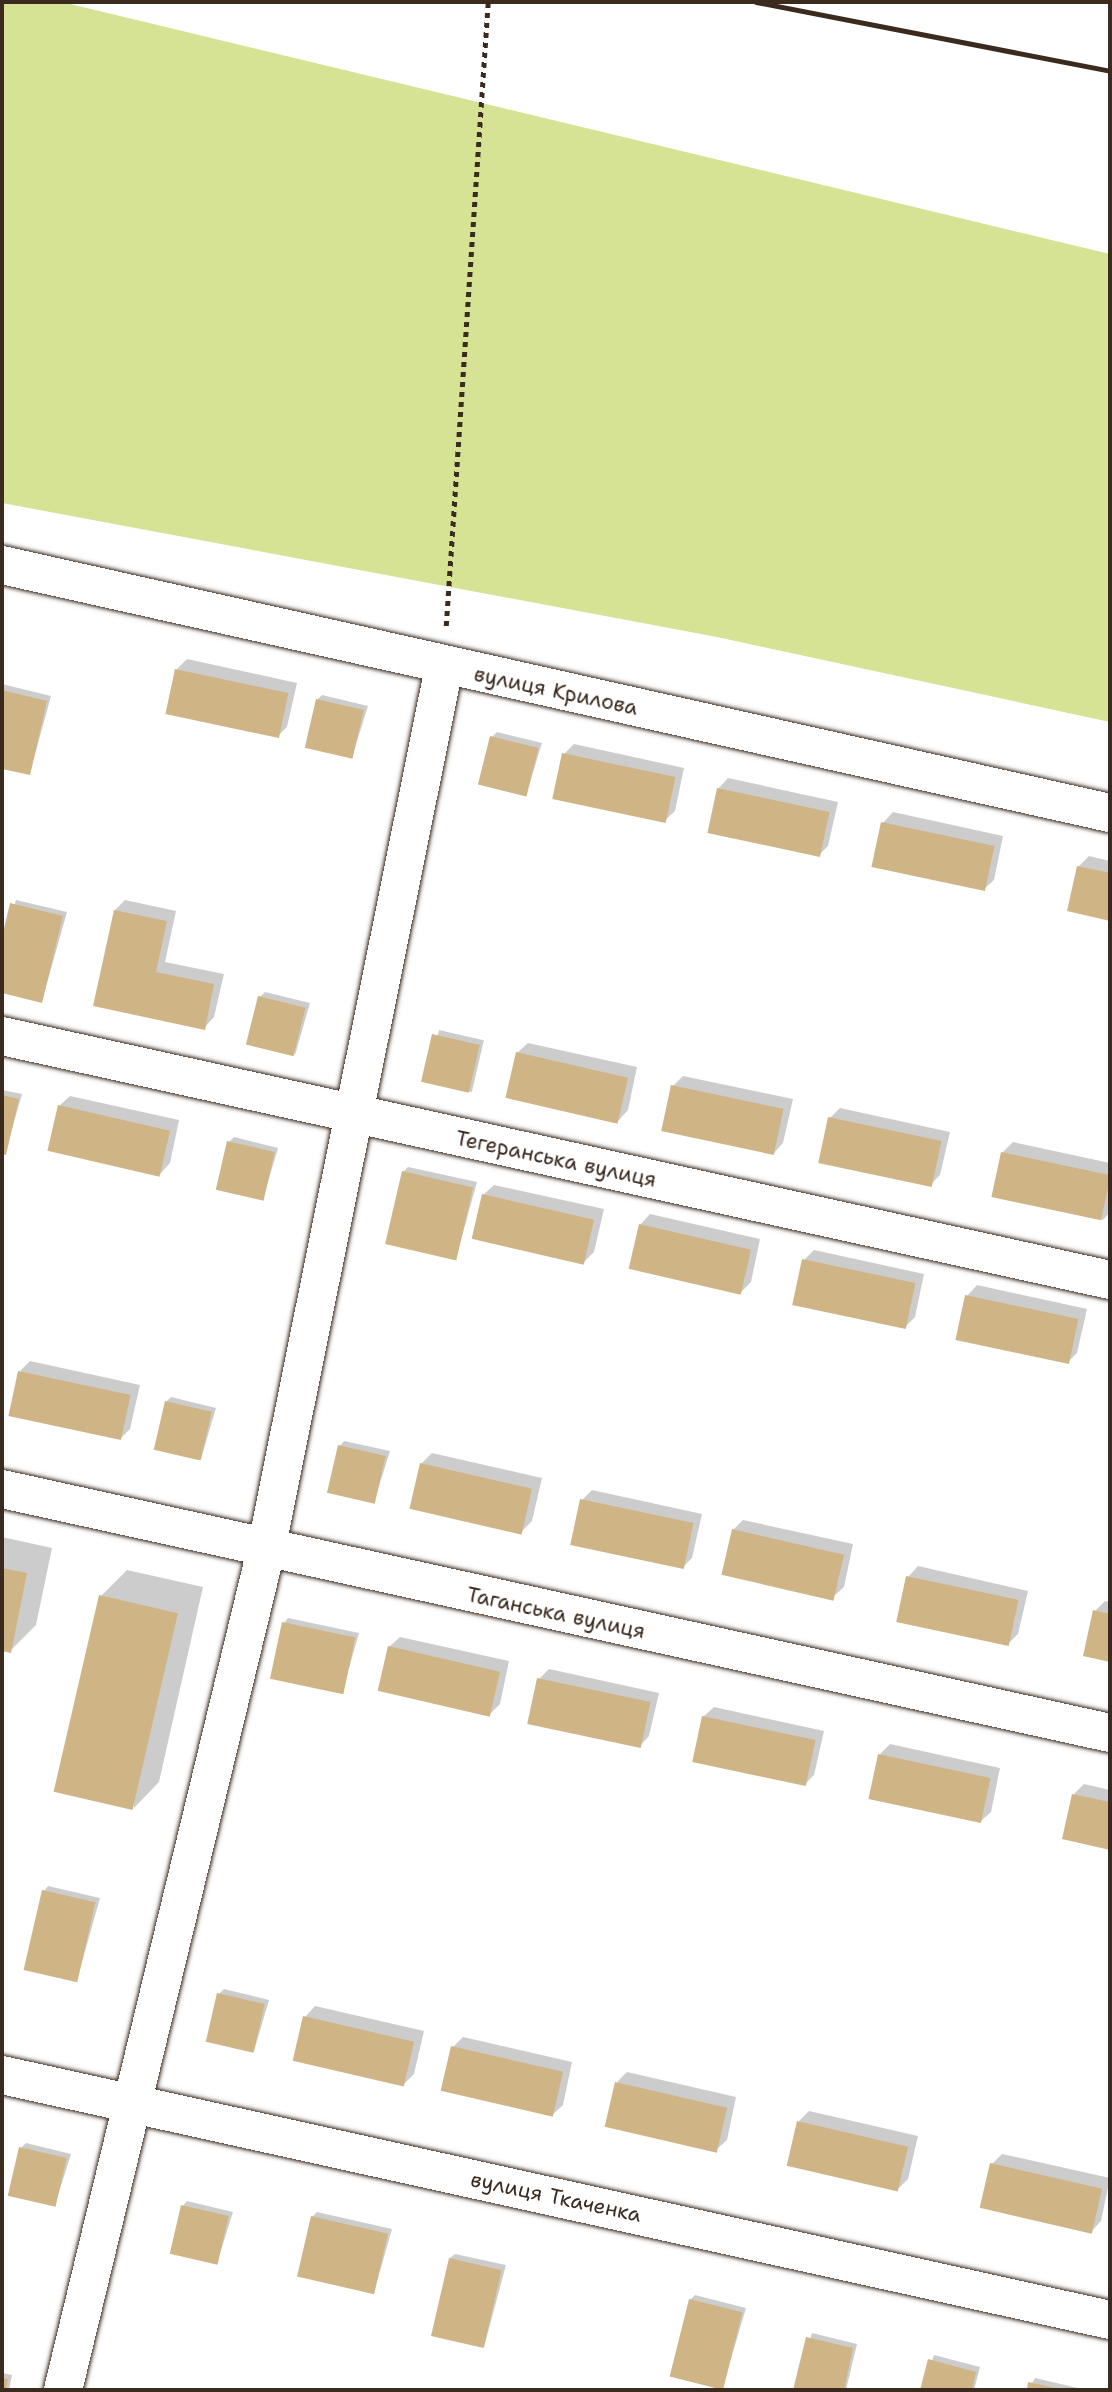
<!DOCTYPE html>
<html>
<head>
<meta charset="utf-8">
<style>
	body { margin:0 }
	#map { position:relative; width:1112px; height:2392px; overflow:hidden; background:#fff; font-family:"Shantell Sans",sans-serif }
	div>[style] { position:absolute }
	[style*='--x'] { left:calc(var(--x)*1px); top:calc(var(--y)*1px); width:calc(var(--w)*1px); rotate:calc(var(--a)*1deg) }
	.green>* { inset:0; background:#d6e294 }
	.shadow>* { inset:0; background:#0003; transform-origin:0 0 }
	.building>* { inset:0; background:#cfb585; transform-origin:0 0 }
	.path>* { height:4.5px; margin-top:-2.25px; transform-origin:0; background:repeating-linear-gradient(90deg,#3b2a1e 0 5px,transparent 0 10px) }
	.roads { filter:drop-shadow(0 0 2px #3b2a1e) drop-shadow(0 0 2px #3b2a1e) }
	.minor>* { height:38px; margin:-19px; padding:0 19px; transform-origin:19px; border-radius:19px; background:#fff }
	.rail>* { height:5px; margin:-2.5px; padding:0 2.5px; transform-origin:2.5px; border-radius:2.5px; background:#3b2a1e }
	span { translate:-50% -50%; white-space:nowrap; text-align:center; line-height:1.15; -webkit-text-stroke:6px #fff; paint-order:stroke }
	.street-label { font-size:21px; color:#3b2a1e }
	.frame { position:absolute; inset:0; border:4px solid #3b2a1e; pointer-events:none }
</style>
</head>
<body>
<div id="map">
	<div class="green">
		<div style="clip-path:polygon(2px 2px,62px 2px,1110px 254px,1110px 722px,717px 637px,2px 503px)"></div>
	</div>
	<div class="shadow">
		<div style="clip-path:polygon(187px 659px,297px 683px,287px 727px,277px 737px,176px 670px)"></div>
		<div style="clip-path:polygon(2px 684px,51px 696px,30px 773px,2px 767px)"></div>
		<div style="clip-path:polygon(322px 695px,368px 706px,352px 757px,317px 700px)"></div>
		<div style="clip-path:polygon(497px 732px,542px 743px,526px 795px,492px 737px)"></div>
		<div style="clip-path:polygon(574px 744px,684px 768px,675px 811px,664px 821px,564px 754px)"></div>
		<div style="clip-path:polygon(728px 778px,838px 802px,828px 846px,818px 856px,718px 789px)"></div>
		<div style="clip-path:polygon(893px 812px,1003px 836px,994px 880px,983px 890px,883px 823px)"></div>
		<div style="clip-path:polygon(1089px 856px,1110px 861px,1110px 919px,1069px 910px,1078px 867px)"></div>
		<div style="clip-path:polygon(16px 900px,67px 912px,42px 1001px,2px 992px,2px 944px)"></div>
		<div style="clip-path:polygon(125px 900px,176px 911px,165px 962px,224px 974px,214px 1017px,204px 1028px,95px 1005px,115px 910px)"></div>
		<div style="clip-path:polygon(265px 992px,310px 1003px,295px 1055px,260px 997px)"></div>
		<div style="left:439px;top:1030px;width:46px;height:53px;rotate:13deg"></div>
		<div style="clip-path:polygon(528px 1043px,637px 1067px,628px 1110px,618px 1121px,517px 1053px)"></div>
		<div style="clip-path:polygon(683px 1076px,793px 1099px,783px 1143px,773px 1154px,673px 1086px)"></div>
		<div style="clip-path:polygon(2px 1090px,22px 1094px,5px 1153px,2px 1152px)"></div>
		<div style="clip-path:polygon(70px 1096px,179px 1120px,170px 1163px,160px 1174px,59px 1106px)"></div>
		<div style="clip-path:polygon(840px 1108px,950px 1132px,940px 1175px,930px 1185px,830px 1118px)"></div>
		<div style="clip-path:polygon(234px 1137px,278px 1148px,263px 1199px,229px 1142px)"></div>
		<div style="clip-path:polygon(1013px 1142px,1110px 1163px,1110px 1212px,1103px 1220px,993px 1196px,1003px 1152px)"></div>
		<div style="clip-path:polygon(408px 1167px,477px 1182px,456px 1258px,403px 1172px)"></div>
		<div style="clip-path:polygon(494px 1185px,604px 1209px,594px 1252px,584px 1262px,483px 1195px)"></div>
		<div style="clip-path:polygon(650px 1214px,760px 1239px,751px 1282px,741px 1292px,640px 1225px)"></div>
		<div style="clip-path:polygon(814px 1250px,924px 1274px,915px 1317px,904px 1328px,804px 1260px)"></div>
		<div style="clip-path:polygon(977px 1285px,1087px 1309px,1077px 1353px,1067px 1363px,967px 1296px)"></div>
		<div style="clip-path:polygon(30px 1361px,140px 1385px,130px 1429px,120px 1439px,20px 1371px)"></div>
		<div style="clip-path:polygon(171px 1397px,216px 1408px,201px 1459px,166px 1402px)"></div>
		<div style="clip-path:polygon(344px 1441px,390px 1451px,374px 1502px,340px 1446px)"></div>
		<div style="clip-path:polygon(432px 1453px,542px 1478px,532px 1521px,522px 1531px,421px 1464px)"></div>
		<div style="clip-path:polygon(592px 1490px,702px 1514px,692px 1558px,682px 1568px,582px 1500px)"></div>
		<div style="clip-path:polygon(743px 1520px,853px 1544px,844px 1587px,833px 1597px,733px 1530px)"></div>
		<div style="clip-path:polygon(2px 1537px,52px 1548px,36px 1625px,10px 1651px,2px 1649px)"></div>
		<div style="clip-path:polygon(918px 1566px,1028px 1591px,1018px 1634px,1008px 1644px,908px 1577px)"></div>
		<div style="clip-path:polygon(127px 1570px,203px 1587px,159px 1782px,134px 1808px,101px 1596px)"></div>
		<div style="clip-path:polygon(1105px 1601px,1110px 1602px,1110px 1660px,1085px 1655px,1095px 1611px)"></div>
		<div style="clip-path:polygon(288px 1618px,359px 1633px,342px 1693px,284px 1623px)"></div>
		<div style="clip-path:polygon(400px 1637px,509px 1661px,500px 1704px,490px 1714px,389px 1647px)"></div>
		<div style="clip-path:polygon(549px 1669px,659px 1693px,649px 1736px,639px 1747px,539px 1679px)"></div>
		<div style="clip-path:polygon(714px 1707px,824px 1731px,814px 1775px,804px 1785px,703px 1717px)"></div>
		<div style="clip-path:polygon(890px 1744px,1000px 1768px,991px 1812px,980px 1822px,880px 1754px)"></div>
		<div style="clip-path:polygon(1084px 1784px,1110px 1790px,1110px 1848px,1064px 1838px,1074px 1794px)"></div>
		<div style="clip-path:polygon(48px 1886px,100px 1898px,77px 1980px,44px 1891px)"></div>
		<div style="clip-path:polygon(224px 1989px,269px 2000px,254px 2051px,219px 1994px)"></div>
		<div style="clip-path:polygon(315px 2006px,424px 2031px,414px 2074px,404px 2084px,305px 2017px)"></div>
		<div style="clip-path:polygon(463px 2037px,572px 2062px,563px 2105px,552px 2115px,453px 2047px)"></div>
		<div style="clip-path:polygon(627px 2072px,736px 2097px,727px 2140px,716px 2150px,617px 2082px)"></div>
		<div style="clip-path:polygon(809px 2111px,918px 2136px,908px 2179px,898px 2189px,799px 2121px)"></div>
		<div style="clip-path:polygon(26px 2143px,71px 2154px,55px 2205px,21px 2148px)"></div>
		<div style="clip-path:polygon(1002px 2154px,1110px 2178px,1101px 2221px,1091px 2232px,992px 2164px)"></div>
		<div style="clip-path:polygon(187px 2201px,233px 2212px,217px 2263px,183px 2206px)"></div>
		<div style="clip-path:polygon(317px 2212px,392px 2229px,374px 2292px,312px 2217px)"></div>
		<div style="clip-path:polygon(455px 2254px,506px 2265px,484px 2347px,450px 2258px)"></div>
		<div style="clip-path:polygon(695px 2295px,746px 2308px,722px 2389px,690px 2300px)"></div>
		<div style="clip-path:polygon(812px 2333px,857px 2344px,846px 2390px,795px 2390px)"></div>
		<div style="clip-path:polygon(934px 2355px,980px 2367px,974px 2390px,922px 2390px)"></div>
		<div style="clip-path:polygon(2px 2373px,12px 2375px,9px 2390px,2px 2390px)"></div>
		<div style="clip-path:polygon(1035px 2378px,1082px 2389px,1082px 2390px,1028px 2390px)"></div>
	</div>
	<div class="building">
		<div style="left:175px;top:669px;width:116px;height:46px;rotate:12deg"></div>
		<div style="clip-path:polygon(2px 690px,47px 701px,30px 775px,2px 769px)"></div>
		<div style="left:316px;top:699px;width:49px;height:50px;rotate:13deg"></div>
		<div style="left:490px;top:736px;width:50px;height:50px;rotate:14deg"></div>
		<div style="left:562px;top:753px;width:116px;height:47px;rotate:12deg"></div>
		<div style="left:717px;top:788px;width:115px;height:46px;rotate:12deg"></div>
		<div style="left:881px;top:822px;width:116px;height:46px;rotate:12deg"></div>
		<div style="clip-path:polygon(1077px 866px,1110px 873px,1110px 921px,1067px 911px)"></div>
		<div style="clip-path:polygon(10px 903px,63px 916px,42px 1003px,2px 993px,2px 937px)"></div>
		<div style="clip-path:polygon(114px 910px,167px 921px,156px 972px,214px 984px,205px 1030px,93px 1006px)"></div>
		<div style="left:258px;top:996px;width:49px;height:50px;rotate:14deg"></div>
		<div style="left:432px;top:1034px;width:49px;height:49px;rotate:13deg"></div>
		<div style="left:516px;top:1052px;width:115px;height:47px;rotate:13deg"></div>
		<div style="left:671px;top:1085px;width:115px;height:47px;rotate:12deg"></div>
		<div style="clip-path:polygon(2px 1095px,19px 1099px,6px 1155px,2px 1154px)"></div>
		<div style="left:58px;top:1105px;width:115px;height:47px;rotate:13deg"></div>
		<div style="left:828px;top:1117px;width:116px;height:47px;rotate:12deg"></div>
		<div style="left:227px;top:1141px;width:49px;height:50px;rotate:13deg"></div>
		<div style="left:1001px;top:1152px;width:112px;height:46px;rotate:12deg"></div>
		<div style="left:402px;top:1171px;width:73px;height:75px;rotate:13deg"></div>
		<div style="left:482px;top:1194px;width:115px;height:46px;rotate:13deg"></div>
		<div style="left:639px;top:1224px;width:115px;height:46px;rotate:13deg"></div>
		<div style="left:802px;top:1259px;width:116px;height:47px;rotate:12deg"></div>
		<div style="left:965px;top:1295px;width:116px;height:46px;rotate:12deg"></div>
		<div style="left:18px;top:1371px;width:115px;height:46px;rotate:12deg"></div>
		<div style="left:165px;top:1401px;width:48px;height:50px;rotate:13deg"></div>
		<div style="left:338px;top:1445px;width:49px;height:49px;rotate:13deg"></div>
		<div style="left:420px;top:1463px;width:115px;height:47px;rotate:13deg"></div>
		<div style="left:580px;top:1499px;width:116px;height:47px;rotate:12deg"></div>
		<div style="left:732px;top:1529px;width:115px;height:47px;rotate:13deg"></div>
		<div style="clip-path:polygon(2px 1568px,27px 1573px,11px 1653px,2px 1651px)"></div>
		<div style="left:906px;top:1576px;width:115px;height:47px;rotate:12deg"></div>
		<div style="left:99px;top:1595px;width:81px;height:202px;rotate:13deg"></div>
		<div style="clip-path:polygon(1093px 1610px,1110px 1614px,1110px 1662px,1083px 1656px)"></div>
		<div style="left:282px;top:1622px;width:75px;height:58px;rotate:12deg"></div>
		<div style="left:388px;top:1646px;width:115px;height:46px;rotate:13deg"></div>
		<div style="left:537px;top:1678px;width:116px;height:47px;rotate:12deg"></div>
		<div style="left:702px;top:1716px;width:116px;height:47px;rotate:12deg"></div>
		<div style="left:878px;top:1754px;width:115px;height:46px;rotate:12deg"></div>
		<div style="clip-path:polygon(1072px 1794px,1110px 1802px,1110px 1850px,1062px 1839px)"></div>
		<div style="left:42px;top:1890px;width:55px;height:82px;rotate:13deg"></div>
		<div style="left:217px;top:1993px;width:49px;height:50px;rotate:13deg"></div>
		<div style="left:303px;top:2016px;width:114px;height:46px;rotate:13deg"></div>
		<div style="left:451px;top:2046px;width:115px;height:46px;rotate:13deg"></div>
		<div style="left:615px;top:2082px;width:115px;height:46px;rotate:13deg"></div>
		<div style="left:797px;top:2121px;width:114px;height:46px;rotate:13deg"></div>
		<div style="left:19px;top:2147px;width:49px;height:50px;rotate:13deg"></div>
		<div style="left:990px;top:2163px;width:115px;height:46px;rotate:13deg"></div>
		<div style="left:181px;top:2205px;width:49px;height:50px;rotate:13deg"></div>
		<div style="left:311px;top:2216px;width:79px;height:62px;rotate:13deg"></div>
		<div style="left:449px;top:2258px;width:54px;height:80px;rotate:13deg"></div>
		<div style="left:689px;top:2299px;width:55px;height:80px;rotate:14deg"></div>
		<div style="clip-path:polygon(806px 2337px,853px 2348px,844px 2390px,793px 2390px)"></div>
		<div style="clip-path:polygon(928px 2359px,976px 2372px,972px 2390px,920px 2390px)"></div>
		<div style="clip-path:polygon(2px 2378px,8px 2379px,6px 2390px,2px 2390px)"></div>
		<div style="clip-path:polygon(1028px 2382px,1060px 2389px,1060px 2390px,1027px 2390px)"></div>
	</div>
	<div class="path">
		<div style="--x:446;--y:626;--w:625;--a:-86.15"></div>
	</div>
	<div class="roads">
		<div class="minor">
			<div style="--x:2;--y:565;--w:1135;--a:12.62"></div>
			<div style="--x:2;--y:1036;--w:1135;--a:12.42"></div>
			<div style="--x:2;--y:1489;--w:1135;--a:12.42"></div>
			<div style="--x:2;--y:2075;--w:1135;--a:12.47"></div>
			<div style="--x:63;--y:2390;--w:864;--a:-76.41"></div>
			<div style="--x:266;--y:1550;--w:901;--a:-78.6"></div>
		</div>
	</div>
	<div class="rail">
		<div style="--x:756;--y:2;--w:361;--a:11"></div>
	</div>
	<div class="street-label">
		<span style="left:556px;top:691px;rotate:12deg">вулиця Крилова</span>
		<span style="left:556px;top:1159px;rotate:12deg">Тегеранська вулиця</span>
		<span style="left:556px;top:1613px;rotate:12deg">Таганська вулиця</span>
		<span style="left:556px;top:2197px;rotate:12deg">вулиця Ткаченка</span>
	</div>
	<div class="frame"></div>
</div>
</body>
</html>
